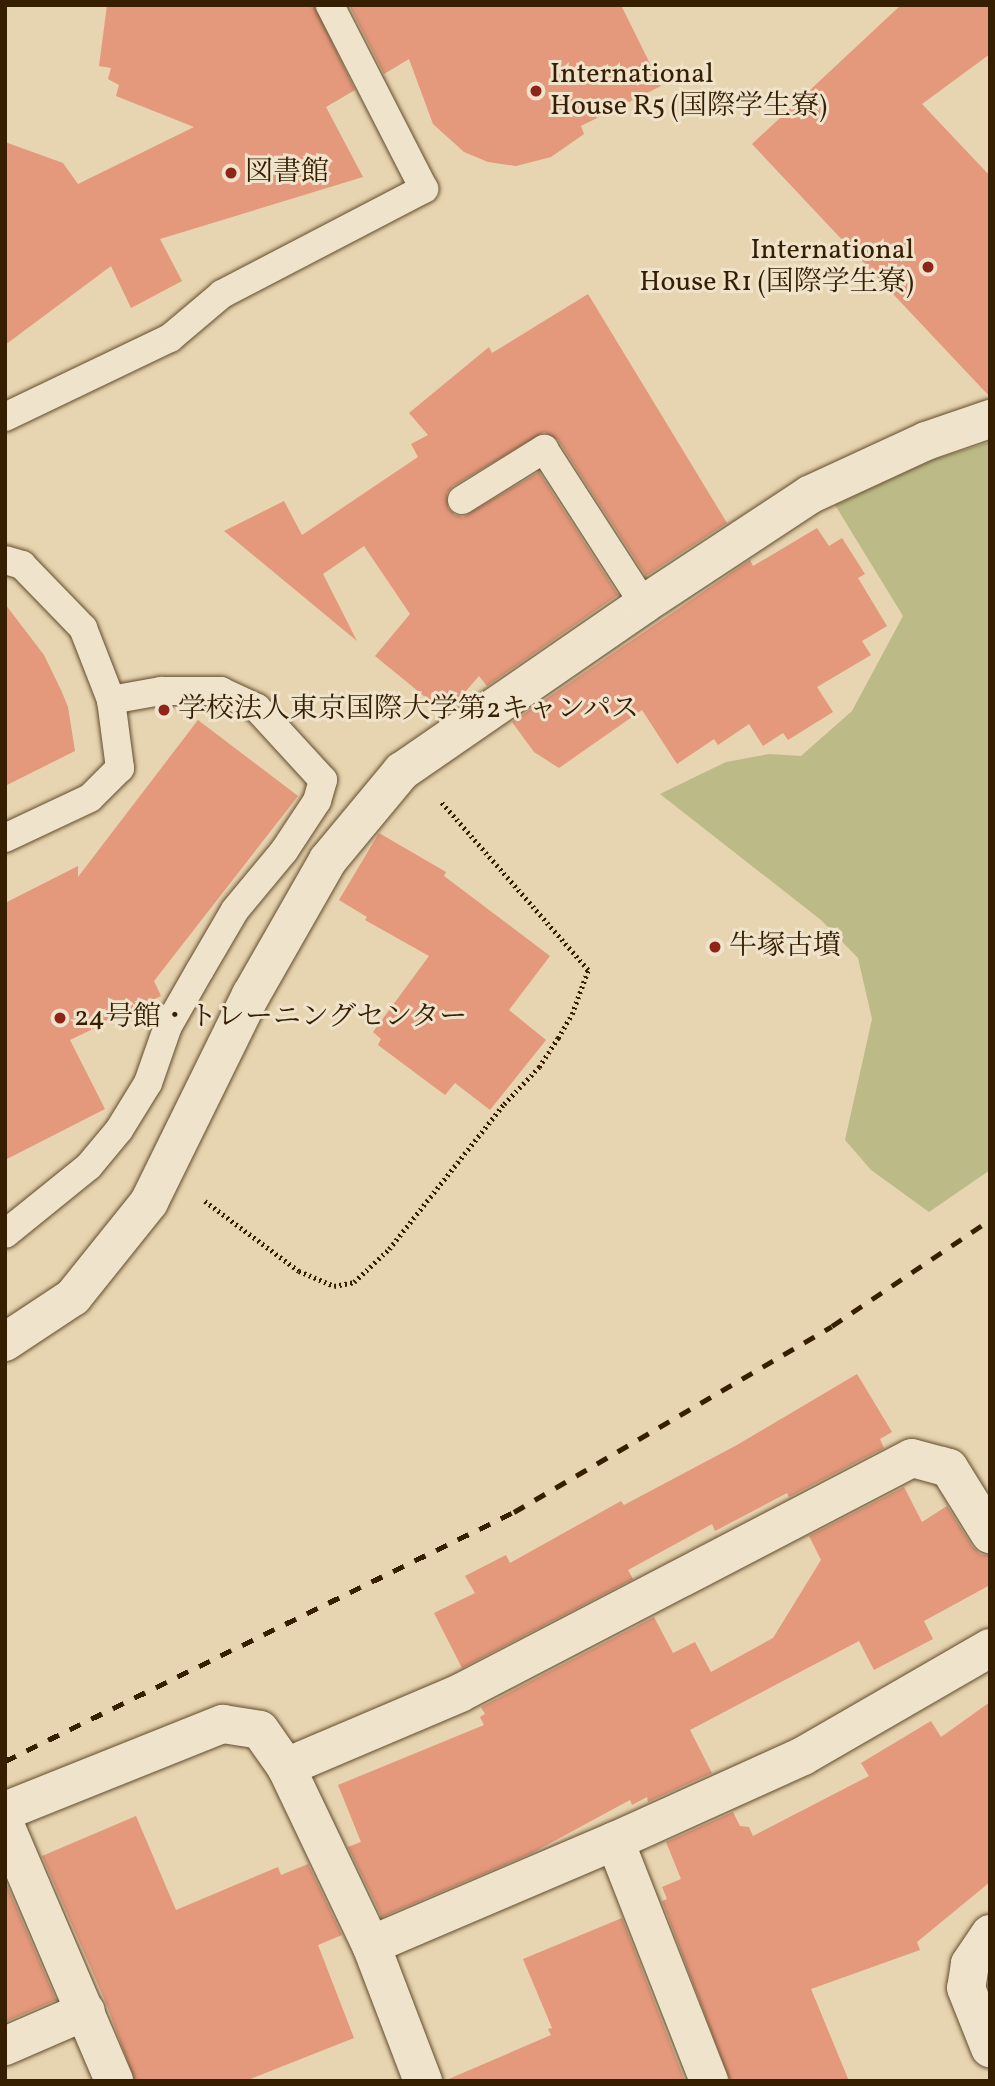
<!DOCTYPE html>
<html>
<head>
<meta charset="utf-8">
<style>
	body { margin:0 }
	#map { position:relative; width:995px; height:2086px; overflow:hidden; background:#e7d4b0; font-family:Vollkorn,"Noto Serif JP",serif }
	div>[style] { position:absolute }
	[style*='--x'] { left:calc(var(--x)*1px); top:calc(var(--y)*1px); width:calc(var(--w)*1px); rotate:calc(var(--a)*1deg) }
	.green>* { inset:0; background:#bcbb87 }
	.building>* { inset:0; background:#e4987c }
	.path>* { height:4.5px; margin-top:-2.25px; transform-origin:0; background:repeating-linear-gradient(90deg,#361e00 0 2px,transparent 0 5.5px) }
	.roads { filter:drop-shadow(0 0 2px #624c2c) drop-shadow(0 0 2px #624c2c) }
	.service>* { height:28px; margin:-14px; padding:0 14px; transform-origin:14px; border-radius:14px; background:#efe3cc }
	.minor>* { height:38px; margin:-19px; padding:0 19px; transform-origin:19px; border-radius:19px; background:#efe3cc }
	.rail>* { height:5px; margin-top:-2.5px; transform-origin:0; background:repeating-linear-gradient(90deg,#361e00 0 12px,transparent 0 24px) }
	.dots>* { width:19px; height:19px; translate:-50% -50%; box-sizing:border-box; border:4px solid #efe3cc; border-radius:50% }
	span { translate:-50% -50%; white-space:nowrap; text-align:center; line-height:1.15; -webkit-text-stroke:6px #efe3cc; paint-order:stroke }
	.poi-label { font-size:28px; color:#361e00 }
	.left { translate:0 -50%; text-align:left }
	.right { translate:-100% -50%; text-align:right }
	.frame { position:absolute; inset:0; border:7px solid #361e00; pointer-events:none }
</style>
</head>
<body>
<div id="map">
	<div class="green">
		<div style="clip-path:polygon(990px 442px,990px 1170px,929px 1212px,871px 1170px,845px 1140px,872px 1019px,858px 958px,821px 920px,660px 794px,726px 762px,769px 754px,801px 756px,852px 711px,903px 616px,835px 505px,932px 460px)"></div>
	</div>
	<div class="building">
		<div style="clip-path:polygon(107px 5px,314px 5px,355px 90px,326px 107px,363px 177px,160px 239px,182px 281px,131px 308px,111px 266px,5px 345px,5px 142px,63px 163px,78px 184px,194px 127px,116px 96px,119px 85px,108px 79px,111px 68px,99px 66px)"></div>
		<div style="clip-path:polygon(349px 5px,621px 5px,661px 86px,581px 126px,584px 134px,551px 157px,516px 166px,488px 162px,464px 152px,433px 124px,409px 59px,384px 74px)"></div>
		<div style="clip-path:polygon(901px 5px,990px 5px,990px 54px,922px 104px,990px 176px,990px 397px,752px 144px)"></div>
		<div style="clip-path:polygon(588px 294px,727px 523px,646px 576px,558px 440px,544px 432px,453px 486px,447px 493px,448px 508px,455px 515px,463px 517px,539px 472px,618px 595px,487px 686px,479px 676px,446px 714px,375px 656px,410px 614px,364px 546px,323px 574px,357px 641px,224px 531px,284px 501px,302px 535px,418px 457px,411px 444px,428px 435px,409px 413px,489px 347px,492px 353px)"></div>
		<div style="clip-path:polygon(817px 528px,829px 546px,842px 538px,865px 574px,858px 578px,887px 626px,862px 641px,871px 655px,817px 687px,833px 712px,788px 740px,783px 733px,763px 746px,749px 724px,718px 745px,714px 739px,677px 764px,642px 710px,559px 768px,534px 752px,512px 722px,750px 560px,753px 566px)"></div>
		<div style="clip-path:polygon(5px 604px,44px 655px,61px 690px,68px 707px,75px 751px,5px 786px)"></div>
		<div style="clip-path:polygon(198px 720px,298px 796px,154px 981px,161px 996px,70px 1040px,105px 1109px,5px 1160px,5px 903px,78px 866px,78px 877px)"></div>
		<div style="clip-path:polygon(379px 833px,446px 872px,444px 876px,550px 956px,509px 1010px,546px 1040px,490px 1110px,455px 1083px,445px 1095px,378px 1045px,381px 1039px,373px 1032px,429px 956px,365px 920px,367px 917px,339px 900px)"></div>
		<div style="clip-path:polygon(857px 1374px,892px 1432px,880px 1439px,884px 1448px,789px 1497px,787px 1493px,715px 1531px,712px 1524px,628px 1570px,633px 1579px,462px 1668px,434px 1613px,475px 1593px,465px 1576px,506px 1555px,510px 1563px,621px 1501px,624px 1505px,737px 1445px)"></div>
		<div style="clip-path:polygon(904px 1487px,922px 1522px,947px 1506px,972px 1546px,980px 1554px,990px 1556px,990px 1585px,924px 1621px,933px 1639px,874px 1670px,859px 1641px,690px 1730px,712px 1773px,648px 1802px,647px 1797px,632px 1805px,630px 1800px,532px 1853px,382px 1917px,348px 1847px,361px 1842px,338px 1785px,484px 1725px,480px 1717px,485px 1714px,481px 1707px,654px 1617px,673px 1653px,695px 1642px,711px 1672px,773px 1638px,821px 1560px,809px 1536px)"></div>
		<div style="clip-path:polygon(990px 1702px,990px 1882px,917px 1942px,920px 1950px,811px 1989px,849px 2081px,730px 2081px,662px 1901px,667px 1899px,662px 1887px,681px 1879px,666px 1842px,733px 1812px,740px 1826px,749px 1827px,753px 1836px,869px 1776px,861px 1763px,931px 1721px,941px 1737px)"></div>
		<div style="clip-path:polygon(136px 1816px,176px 1910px,278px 1867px,281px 1875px,308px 1864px,342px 1935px,318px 1945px,354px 2038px,245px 2081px,135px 2081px,106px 2003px,42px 1856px)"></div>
		<div style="clip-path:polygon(5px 1881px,56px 2000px,5px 2022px)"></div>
		<div style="clip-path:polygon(622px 1918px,685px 2081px,444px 2081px,551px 2035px,548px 2029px,552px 2028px,523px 1959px)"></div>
	</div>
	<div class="path">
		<div style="--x:205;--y:1201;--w:117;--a:36.7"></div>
		<div style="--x:299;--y:1271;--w:38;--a:23"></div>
		<div style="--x:334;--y:1286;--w:20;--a:-11"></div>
		<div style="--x:354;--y:1282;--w:48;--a:-43.3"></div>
		<div style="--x:389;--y:1249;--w:185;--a:-51.6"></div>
		<div style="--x:504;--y:1104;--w:51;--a:-46.6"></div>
		<div style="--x:539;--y:1067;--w:35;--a:-57"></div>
		<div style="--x:558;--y:1038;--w:28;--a:-60"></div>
		<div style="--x:572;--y:1014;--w:47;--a:-70"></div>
		<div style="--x:588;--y:970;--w:223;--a:-131.2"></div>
	</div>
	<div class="roads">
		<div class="service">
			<div style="--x:5;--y:417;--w:183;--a:-25.6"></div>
			<div style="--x:170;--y:338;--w:68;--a:-40.2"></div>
			<div style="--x:222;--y:294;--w:228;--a:-27.5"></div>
			<div style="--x:424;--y:189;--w:207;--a:-117.1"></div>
			<div style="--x:462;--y:500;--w:97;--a:-31.9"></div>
			<div style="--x:544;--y:449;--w:184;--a:57.2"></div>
			<div style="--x:5;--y:560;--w:18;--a:16"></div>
			<div style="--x:22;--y:565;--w:88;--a:45.9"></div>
			<div style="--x:83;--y:628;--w:77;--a:68.7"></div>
			<div style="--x:111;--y:700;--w:69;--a:82.5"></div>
			<div style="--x:120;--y:768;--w:42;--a:135"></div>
			<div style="--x:90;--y:798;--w:94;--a:154.8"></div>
			<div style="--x:5;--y:1234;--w:108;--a:-39"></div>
			<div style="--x:89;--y:1166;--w:47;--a:-50.2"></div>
			<div style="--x:119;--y:1130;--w:55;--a:-58.3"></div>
			<div style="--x:148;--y:1083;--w:60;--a:-70.7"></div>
			<div style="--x:168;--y:1026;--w:64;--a:-60.3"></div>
			<div style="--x:200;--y:970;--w:69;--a:-59.7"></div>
			<div style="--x:235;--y:910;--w:77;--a:-50.3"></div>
			<div style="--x:284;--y:851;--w:60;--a:-56.6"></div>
			<div style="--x:317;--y:801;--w:22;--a:-74"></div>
			<div style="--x:323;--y:780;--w:98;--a:-132.5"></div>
			<div style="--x:257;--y:708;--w:40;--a:-155"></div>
			<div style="--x:221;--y:691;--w:60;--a:180"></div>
			<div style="--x:161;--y:691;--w:51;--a:169.8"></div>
		</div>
		<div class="minor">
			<div style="--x:5;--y:1342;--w:82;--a:-33.5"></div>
			<div style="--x:73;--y:1297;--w:122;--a:-51.3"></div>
			<div style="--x:149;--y:1202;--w:231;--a:-63.8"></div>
			<div style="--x:251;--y:995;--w:155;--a:-60.3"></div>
			<div style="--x:328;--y:860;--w:116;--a:-50.3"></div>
			<div style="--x:402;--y:771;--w:294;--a:-34.6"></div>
			<div style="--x:644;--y:604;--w:198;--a:-33.4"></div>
			<div style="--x:809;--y:495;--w:129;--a:-24.8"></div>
			<div style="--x:926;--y:441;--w:68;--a:-19"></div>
			<div style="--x:286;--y:1767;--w:189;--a:-23"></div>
			<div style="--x:460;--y:1693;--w:509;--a:-27.47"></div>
			<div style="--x:912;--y:1458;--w:38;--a:15"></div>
			<div style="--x:949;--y:1468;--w:78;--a:58.2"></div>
			<div style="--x:5;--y:1811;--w:235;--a:-21.8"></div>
			<div style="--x:223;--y:1724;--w:37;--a:9"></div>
			<div style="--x:260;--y:1730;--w:45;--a:54.9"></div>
			<div style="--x:286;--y:1767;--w:197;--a:64.5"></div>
			<div style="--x:371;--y:1945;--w:146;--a:69.1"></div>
			<div style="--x:5;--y:1825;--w:278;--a:66.9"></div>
			<div style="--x:615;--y:1841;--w:258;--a:68.6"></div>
			<div style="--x:990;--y:1934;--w:36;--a:124"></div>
			<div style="--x:970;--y:1964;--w:24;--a:99"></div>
			<div style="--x:966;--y:1988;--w:65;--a:68.2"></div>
			<div style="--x:371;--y:1945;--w:265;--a:-23.1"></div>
			<div style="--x:615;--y:1841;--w:206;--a:-24.3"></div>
			<div style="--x:803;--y:1756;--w:216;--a:-30"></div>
			<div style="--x:5;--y:2046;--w:88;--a:-23.4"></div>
		</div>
	</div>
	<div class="rail">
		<div style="--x:5;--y:1761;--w:567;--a:-26.07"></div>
		<div style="--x:514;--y:1512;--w:368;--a:-30.3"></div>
		<div style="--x:832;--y:1326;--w:190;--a:-33.9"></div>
	</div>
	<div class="dots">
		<div style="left:536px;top:91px;background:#8f2418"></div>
		<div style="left:231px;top:173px;background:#8f2418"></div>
		<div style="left:928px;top:267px;background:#8f2418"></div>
		<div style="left:164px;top:710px;background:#8f2418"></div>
		<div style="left:715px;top:947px;background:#8f2418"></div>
		<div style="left:60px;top:1018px;background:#8f2418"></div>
	</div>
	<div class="poi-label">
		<span class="left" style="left:550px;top:91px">International<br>House R5 (国際学生寮)</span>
		<span class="left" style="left:245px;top:173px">図書館</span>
		<span class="right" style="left:914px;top:267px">International<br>House R1 (国際学生寮)</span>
		<span class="left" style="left:178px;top:710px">学校法人東京国際大学第2キャンパス</span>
		<span class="left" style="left:729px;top:947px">牛塚古墳</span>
		<span class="left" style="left:74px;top:1018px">24号館・トレーニングセンター</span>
	</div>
	<div class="frame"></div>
</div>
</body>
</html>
